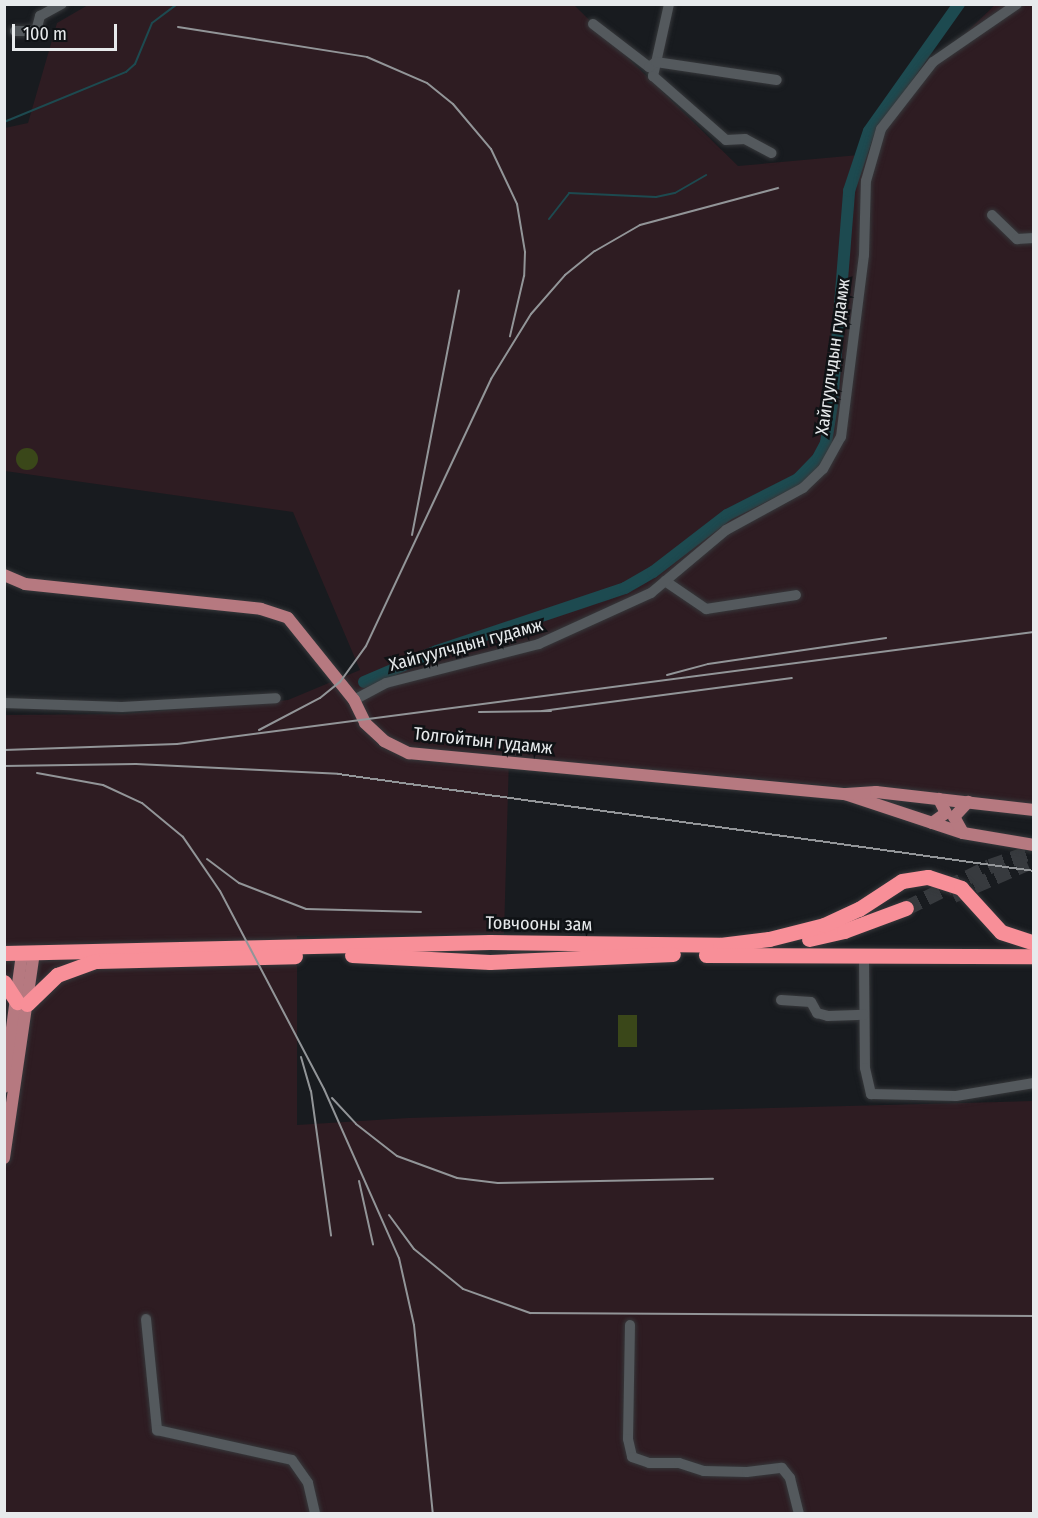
<!DOCTYPE html>
<html>
<head>
<meta charset="utf-8">
<style>
	body { margin:0 }
	#map { position:relative; width:1038px; height:1518px; overflow:hidden; background:#181b1f; font-family:"Fira Sans Condensed",sans-serif }
	div>[style] { position:absolute }
	[style*='--x'] { left:calc(var(--x)*1px); top:calc(var(--y)*1px); width:calc(var(--w)*1px); rotate:calc(var(--a)*1deg) }
	.industrial>* { inset:0; background:#2e1c22 }
	.green>* { inset:0; background:#3a4719; transform-origin:0 0 }
	.round { border-radius:50% }
	.stream>* { height:2px; margin:-1px; padding:0 1px; transform-origin:1px; border-radius:1px; background:#1d4a50 }
	.river>* { height:12px; margin:-6px; padding:0 6px; transform-origin:6px; border-radius:6px; background:#1d4a50 }
	.highway-tunnel>* { height:15px; margin-top:-7.5px; transform-origin:0; background:repeating-linear-gradient(90deg,#373a3e 0 15px,transparent 0 23px) }
	.roads { filter:drop-shadow(0 0 2px #36383b) drop-shadow(0 0 2px #36383b) }
	.minor>* { height:10px; margin:-5px; padding:0 5px; transform-origin:5px; border-radius:5px; background:#54595d }
	.major>* { height:12px; margin:-6px; padding:0 6px; transform-origin:6px; border-radius:6px; background:#b67980 }
	.highway>* { height:15px; margin:-7.5px; padding:0 7.5px; transform-origin:7.5px; border-radius:7.5px; background:#f88f98 }
	.rail>* { height:2px; margin:-1px; padding:0 1px; transform-origin:1px; border-radius:1px; background:#929598 }
	span { translate:-50% -50%; white-space:nowrap; text-align:center; line-height:1.15; -webkit-text-stroke:5px #0f1215; paint-order:stroke }
	.street-label { font-size:18px; color:#e7eaec }
	.frame { position:absolute; inset:0; border:6px solid #e7eaec; pointer-events:none }
	.scale { position:absolute; left:12px; top:24px; width:105px; height:27px; box-sizing:border-box; border:3px solid #e7eaec; border-top:0; padding-left:8px; font-size:18px; line-height:21px; white-space:nowrap; color:#e7eaec; -webkit-text-stroke:4px #0f1215; paint-order:stroke }
</style>
</head>
<body>
<div id="map">
	<div class="industrial">
		<div style="clip-path:polygon(88px 5px,574px 5px,738px 166px,870px 154px,933px 64px,995px 5px,1033px 5px,1033px 804px,509px 757px,504px 934px,297px 936px,297px 1125px,408px 1118px,1033px 1101px,1033px 1513px,5px 1513px,5px 715px,123px 714px,288px 700px,360px 670px,293px 512px,5px 471px,5px 128px,28px 123px,57px 23px)"></div>
	</div>
	<div class="green">
		<div class="round" style="left:16px;top:448px;width:22px;height:22px"></div>
		<div style="left:637px;top:1015px;width:32px;height:19px;rotate:90deg"></div>
	</div>
	<div class="stream">
		<div style="--x:4;--y:122;--w:132;--a:-22.3"></div>
		<div style="--x:126;--y:72;--w:12;--a:-42"></div>
		<div style="--x:135;--y:64;--w:44;--a:-67.5"></div>
		<div style="--x:152;--y:23;--w:31;--a:-37"></div>
		<div style="--x:549;--y:219;--w:33;--a:-52"></div>
		<div style="--x:569;--y:193;--w:87;--a:2.6"></div>
		<div style="--x:656;--y:197;--w:19;--a:-12"></div>
		<div style="--x:675;--y:193;--w:36;--a:-30"></div>
	</div>
	<div class="river">
		<div style="--x:364;--y:682;--w:79;--a:-23"></div>
		<div style="--x:437;--y:651;--w:198;--a:-18.5"></div>
		<div style="--x:625;--y:588;--w:32;--a:-30"></div>
		<div style="--x:653;--y:572;--w:93;--a:-37.6"></div>
		<div style="--x:727;--y:515;--w:80;--a:-26.9"></div>
		<div style="--x:798;--y:479;--w:29;--a:-46"></div>
		<div style="--x:818;--y:458;--w:17;--a:-62"></div>
		<div style="--x:826;--y:443;--w:39;--a:-81"></div>
		<div style="--x:832;--y:404;--w:214;--a:-85.4"></div>
		<div style="--x:849;--y:191;--w:63;--a:-71.6"></div>
		<div style="--x:869;--y:131;--w:156;--a:-54.7"></div>
	</div>
	<div class="highway-tunnel">
		<div style="--x:953;--y:895;--w:81;--a:-23.4"></div>
		<div style="--x:906;--y:908;--w:94;--a:-26.6"></div>
		<div style="--x:990;--y:866;--w:46;--a:-18.8"></div>
	</div>
	<div class="roads">
		<div class="minor">
			<div style="--x:669;--y:4;--w:74;--a:102.5"></div>
			<div style="--x:653;--y:76;--w:97;--a:41.2"></div>
			<div style="--x:726;--y:140;--w:19;--a:-3"></div>
			<div style="--x:745;--y:139;--w:30;--a:28"></div>
			<div style="--x:593;--y:24;--w:71;--a:37.5"></div>
			<div style="--x:649;--y:67;--w:9;--a:-36"></div>
			<div style="--x:656;--y:62;--w:122;--a:8.5"></div>
			<div style="--x:15;--y:31;--w:21;--a:0"></div>
			<div style="--x:36;--y:31;--w:16;--a:-75"></div>
			<div style="--x:40;--y:16;--w:25;--a:-29"></div>
			<div style="--x:992;--y:215;--w:35;--a:44"></div>
			<div style="--x:1017;--y:239;--w:17;--a:-3"></div>
			<div style="--x:665;--y:581;--w:50;--a:34.3"></div>
			<div style="--x:706;--y:609;--w:91;--a:-8.8"></div>
			<div style="--x:354;--y:700;--w:36;--a:-28"></div>
			<div style="--x:386;--y:683;--w:158;--a:-14.3"></div>
			<div style="--x:539;--y:644;--w:123;--a:-24.5"></div>
			<div style="--x:651;--y:593;--w:98;--a:-40"></div>
			<div style="--x:726;--y:530;--w:88;--a:-28.6"></div>
			<div style="--x:803;--y:488;--w:28;--a:-44"></div>
			<div style="--x:823;--y:469;--w:37;--a:-61"></div>
			<div style="--x:841;--y:437;--w:183;--a:-82.8"></div>
			<div style="--x:864;--y:255;--w:74;--a:-88.5"></div>
			<div style="--x:866;--y:181;--w:54;--a:-73.9"></div>
			<div style="--x:881;--y:129;--w:85;--a:-52.2"></div>
			<div style="--x:933;--y:62;--w:102;--a:-34.6"></div>
			<div style="--x:4;--y:703;--w:118;--a:1.9"></div>
			<div style="--x:122;--y:707;--w:154;--a:-3.3"></div>
			<div style="--x:864;--y:956;--w:112;--a:89.5"></div>
			<div style="--x:865;--y:1068;--w:27;--a:77"></div>
			<div style="--x:871;--y:1094;--w:85;--a:1.3"></div>
			<div style="--x:956;--y:1096;--w:79;--a:-9.5"></div>
			<div style="--x:781;--y:1000;--w:30;--a:4"></div>
			<div style="--x:811;--y:1002;--w:13;--a:61"></div>
			<div style="--x:817;--y:1013;--w:11;--a:15"></div>
			<div style="--x:828;--y:1016;--w:36;--a:-2"></div>
			<div style="--x:146;--y:1319;--w:112;--a:84.3"></div>
			<div style="--x:157;--y:1430;--w:138;--a:12.5"></div>
			<div style="--x:292;--y:1460;--w:28;--a:55"></div>
			<div style="--x:308;--y:1483;--w:32;--a:77"></div>
			<div style="--x:630;--y:1325;--w:114;--a:91"></div>
			<div style="--x:628;--y:1439;--w:18;--a:77"></div>
			<div style="--x:632;--y:1457;--w:18;--a:19"></div>
			<div style="--x:649;--y:1463;--w:30;--a:0"></div>
			<div style="--x:679;--y:1463;--w:26;--a:18"></div>
			<div style="--x:704;--y:1471;--w:43;--a:1.3"></div>
			<div style="--x:747;--y:1472;--w:35;--a:-7"></div>
			<div style="--x:782;--y:1468;--w:13;--a:51"></div>
			<div style="--x:790;--y:1478;--w:37;--a:76"></div>
		</div>
		<div class="major">
			<div style="--x:4;--y:575;--w:23;--a:23"></div>
			<div style="--x:25;--y:584;--w:237;--a:6"></div>
			<div style="--x:261;--y:609;--w:28;--a:18"></div>
			<div style="--x:288;--y:618;--w:105;--a:51.2"></div>
			<div style="--x:354;--y:700;--w:25;--a:64"></div>
			<div style="--x:365;--y:723;--w:26;--a:43"></div>
			<div style="--x:384;--y:741;--w:28;--a:26"></div>
			<div style="--x:409;--y:753;--w:438;--a:5.4"></div>
			<div style="--x:845;--y:794;--w:124;--a:18.3"></div>
			<div style="--x:963;--y:833;--w:72;--a:9.6"></div>
			<div style="--x:846;--y:794;--w:30;--a:-4"></div>
			<div style="--x:876;--y:792;--w:159;--a:6.5"></div>
			<div style="--x:932;--y:823;--w:17;--a:-36"></div>
			<div style="--x:946;--y:813;--w:16;--a:-117"></div>
			<div style="--x:963;--y:833;--w:18;--a:-119"></div>
			<div style="--x:954;--y:817;--w:21;--a:-47"></div>
			<div style="--x:4;--y:1087;--w:135;--a:-82.3"></div>
			<div style="--x:4;--y:1158;--w:207;--a:-81.7"></div>
		</div>
		<div class="highway">
			<div style="--x:809;--y:939;--w:36;--a:-13"></div>
			<div style="--x:844;--y:931;--w:66;--a:-20.4"></div>
			<div style="--x:4;--y:953;--w:486;--a:-1.3"></div>
			<div style="--x:490;--y:942;--w:230;--a:0.7"></div>
			<div style="--x:720;--y:945;--w:49;--a:-7"></div>
			<div style="--x:769;--y:939;--w:57;--a:-14.3"></div>
			<div style="--x:824;--y:925;--w:38;--a:-25"></div>
			<div style="--x:859;--y:909;--w:51;--a:-33.1"></div>
			<div style="--x:902;--y:881;--w:26;--a:-9"></div>
			<div style="--x:928;--y:877;--w:35;--a:18"></div>
			<div style="--x:961;--y:888;--w:59;--a:47.7"></div>
			<div style="--x:1001;--y:932;--w:35;--a:18"></div>
			<div style="--x:352;--y:955;--w:138;--a:2.9"></div>
			<div style="--x:490;--y:962;--w:183;--a:-2.5"></div>
			<div style="--x:706;--y:955;--w:328;--a:0.2"></div>
			<div style="--x:97;--y:961;--w:198;--a:-1.4"></div>
			<div style="--x:4;--y:982;--w:24;--a:57"></div>
			<div style="--x:27;--y:1004;--w:42;--a:-44"></div>
			<div style="--x:57;--y:975;--w:40;--a:-20.2"></div>
		</div>
	</div>
	<div class="rail">
		<div style="--x:178;--y:27;--w:191;--a:9"></div>
		<div style="--x:367;--y:57;--w:65;--a:23.4"></div>
		<div style="--x:427;--y:83;--w:33;--a:39"></div>
		<div style="--x:453;--y:104;--w:59;--a:49.8"></div>
		<div style="--x:491;--y:149;--w:61;--a:64.7"></div>
		<div style="--x:517;--y:204;--w:49;--a:80.5"></div>
		<div style="--x:525;--y:252;--w:24;--a:92"></div>
		<div style="--x:524;--y:276;--w:62;--a:103.1"></div>
		<div style="--x:412;--y:535;--w:249;--a:-79.1"></div>
		<div style="--x:667;--y:675;--w:42;--a:-15"></div>
		<div style="--x:708;--y:664;--w:180;--a:-8.3"></div>
		<div style="--x:542;--y:711;--w:252;--a:-7.5"></div>
		<div style="--x:479;--y:712;--w:72;--a:-0.8"></div>
		<div style="--x:259;--y:730;--w:69;--a:-27.7"></div>
		<div style="--x:320;--y:698;--w:26;--a:-39"></div>
		<div style="--x:340;--y:682;--w:44;--a:-54.2"></div>
		<div style="--x:366;--y:646;--w:295;--a:-64.9"></div>
		<div style="--x:491;--y:379;--w:76;--a:-58.4"></div>
		<div style="--x:531;--y:314;--w:52;--a:-48.9"></div>
		<div style="--x:565;--y:275;--w:38;--a:-39"></div>
		<div style="--x:595;--y:251;--w:52;--a:-30"></div>
		<div style="--x:640;--y:225;--w:143;--a:-15"></div>
		<div style="--x:4;--y:750;--w:173;--a:-2"></div>
		<div style="--x:177;--y:744;--w:864;--a:-7.45"></div>
		<div style="--x:4;--y:766;--w:132;--a:-0.9"></div>
		<div style="--x:136;--y:764;--w:202;--a:2.8"></div>
		<div style="--x:338;--y:774;--w:703;--a:7.93"></div>
		<div style="--x:37;--y:773;--w:67;--a:10.3"></div>
		<div style="--x:103;--y:785;--w:43;--a:24.8"></div>
		<div style="--x:142;--y:803;--w:53;--a:39.7"></div>
		<div style="--x:183;--y:837;--w:65;--a:55.6"></div>
		<div style="--x:220;--y:891;--w:224;--a:62.3"></div>
		<div style="--x:324;--y:1089;--w:185;--a:66.1"></div>
		<div style="--x:399;--y:1258;--w:69;--a:77.4"></div>
		<div style="--x:414;--y:1325;--w:190;--a:84.3"></div>
		<div style="--x:207;--y:859;--w:40;--a:37"></div>
		<div style="--x:239;--y:883;--w:72;--a:21.2"></div>
		<div style="--x:306;--y:909;--w:115;--a:1.5"></div>
		<div style="--x:301;--y:1057;--w:35;--a:74"></div>
		<div style="--x:311;--y:1091;--w:146;--a:82.1"></div>
		<div style="--x:332;--y:1098;--w:35;--a:47"></div>
		<div style="--x:356;--y:1124;--w:52;--a:38"></div>
		<div style="--x:397;--y:1156;--w:64;--a:20.1"></div>
		<div style="--x:457;--y:1178;--w:41;--a:7"></div>
		<div style="--x:498;--y:1183;--w:215;--a:-1.1"></div>
		<div style="--x:359;--y:1181;--w:65;--a:77.5"></div>
		<div style="--x:389;--y:1215;--w:42;--a:53.7"></div>
		<div style="--x:414;--y:1249;--w:63;--a:39.2"></div>
		<div style="--x:463;--y:1289;--w:71;--a:19.7"></div>
		<div style="--x:530;--y:1313;--w:504;--a:0.34"></div>
	</div>
	<div class="street-label">
		<span style="left:833px;top:357px;rotate:-82deg">Хайгуулчдын гудамж</span>
		<span style="left:466px;top:645px;rotate:-15deg">Хайгуулчдын гудамж</span>
		<span style="left:483px;top:741px;rotate:6deg">Толгойтын гудамж</span>
		<span style="left:539px;top:924px;rotate:1deg">Товчооны зам</span>
	</div>
	<div class="frame"></div>
	<div class="scale">100 m</div>
</div>
</body>
</html>
